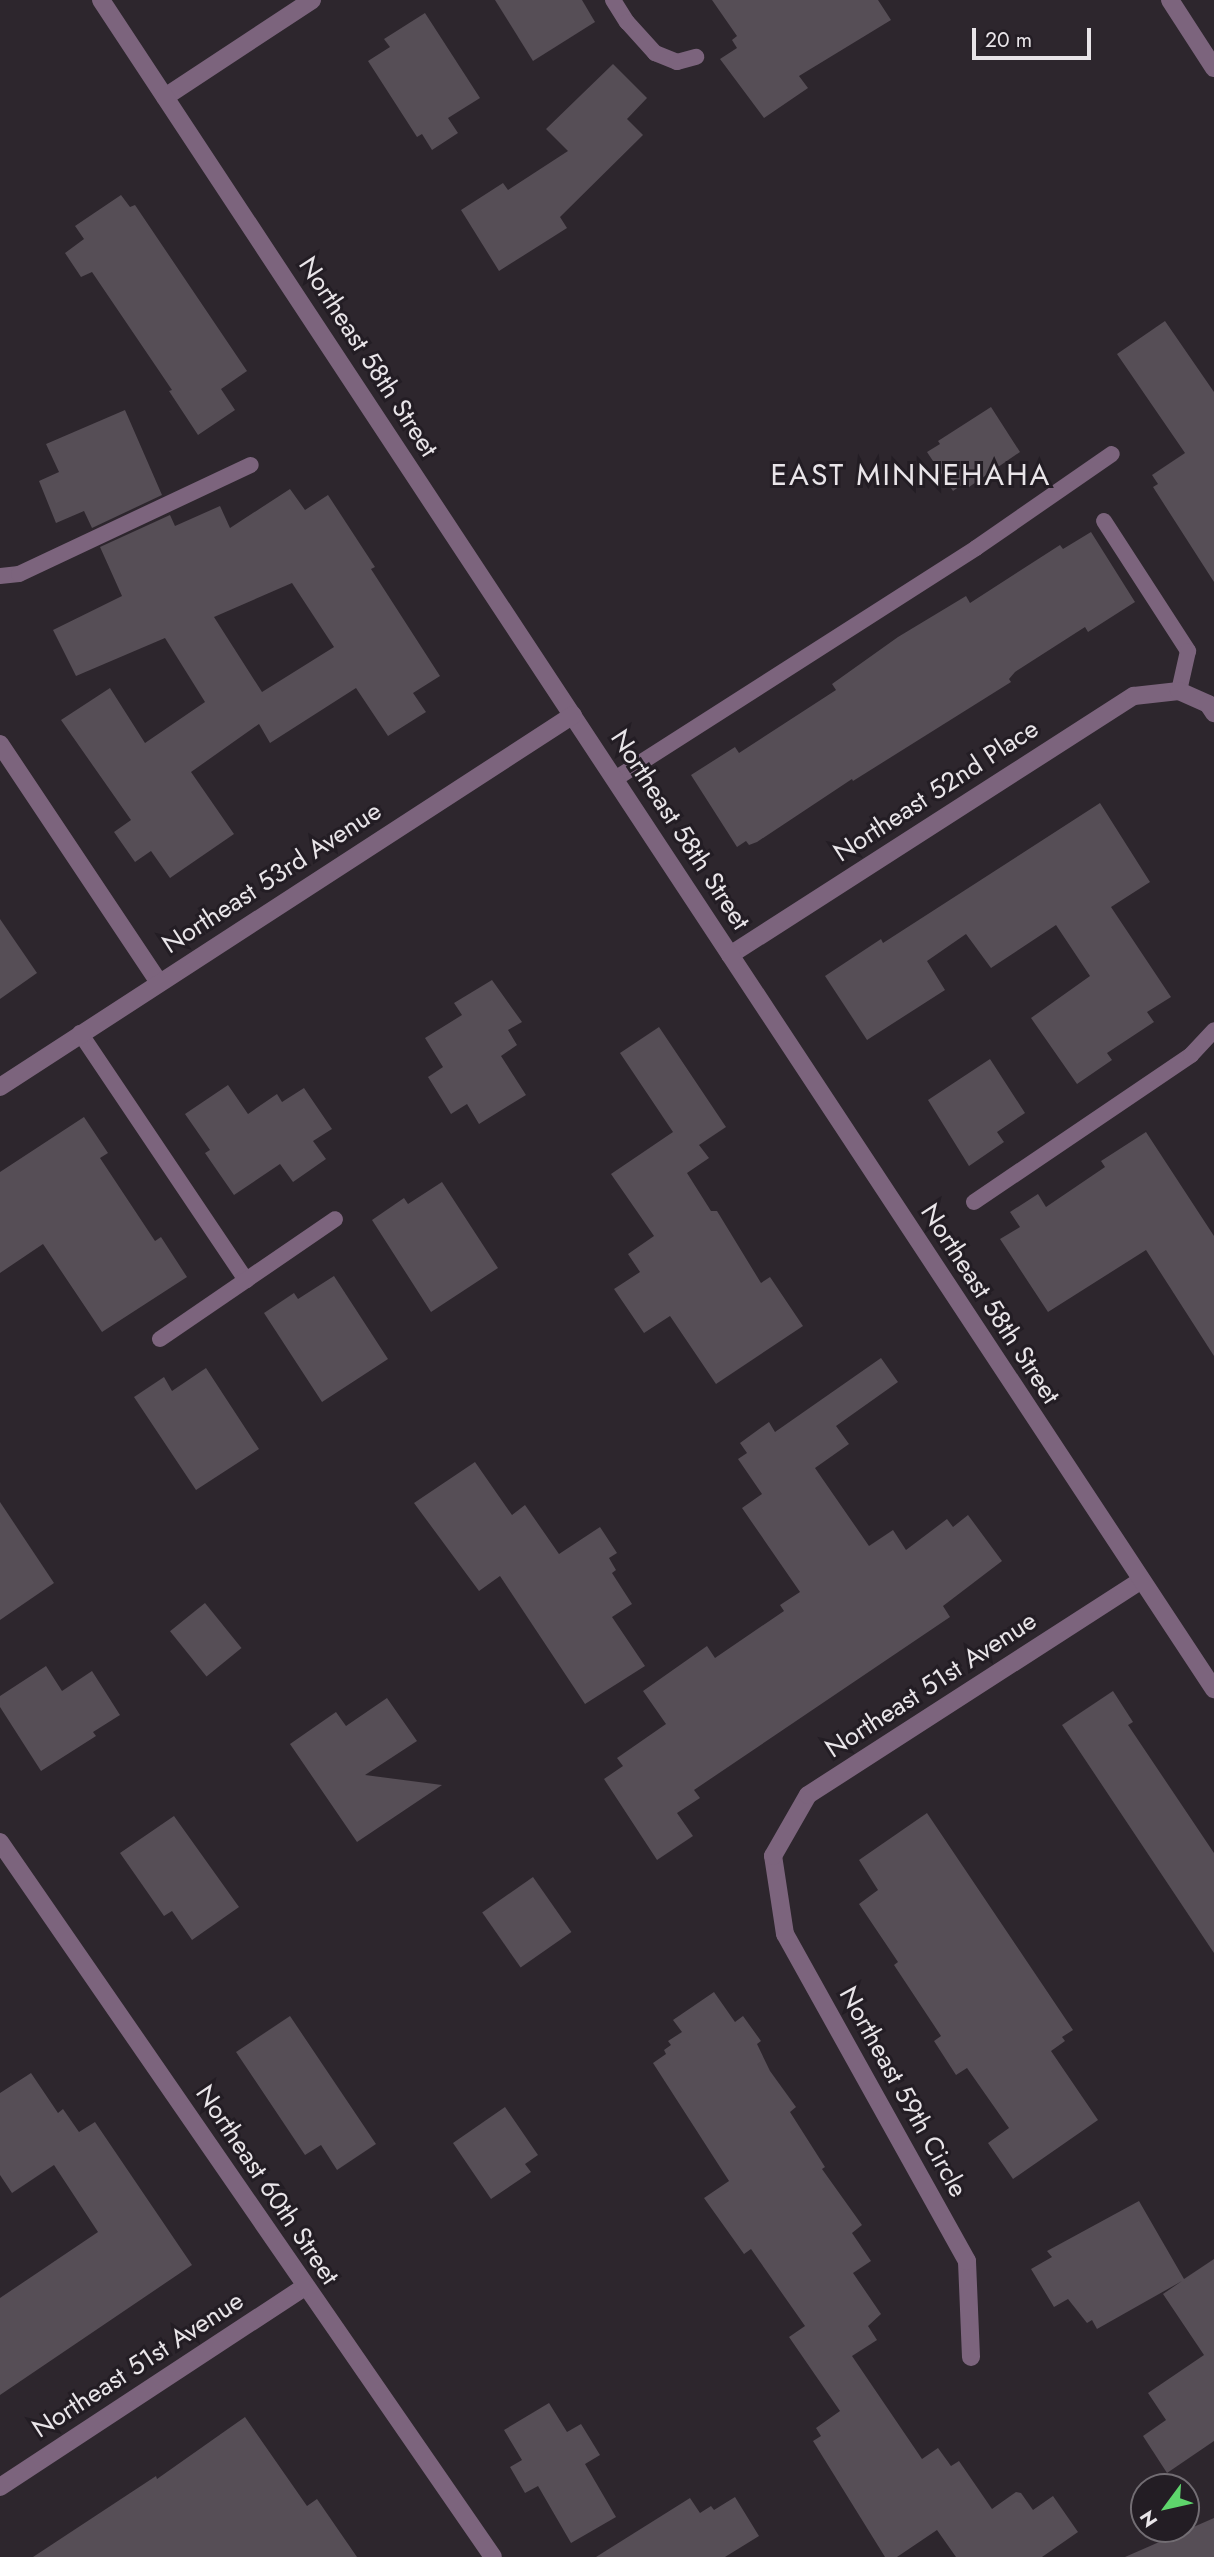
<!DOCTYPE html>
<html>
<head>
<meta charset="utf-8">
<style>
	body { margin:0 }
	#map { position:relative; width:1214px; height:2557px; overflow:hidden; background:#2d262d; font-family:Jost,sans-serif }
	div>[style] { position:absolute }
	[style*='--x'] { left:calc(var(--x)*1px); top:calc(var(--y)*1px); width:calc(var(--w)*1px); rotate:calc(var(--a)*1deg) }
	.building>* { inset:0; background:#564e56; transform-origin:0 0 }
	.service>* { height:16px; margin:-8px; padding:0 8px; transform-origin:8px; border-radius:8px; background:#7c647d }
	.minor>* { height:18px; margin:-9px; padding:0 9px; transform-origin:9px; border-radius:9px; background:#7c647d }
	.tertiary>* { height:18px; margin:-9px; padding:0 9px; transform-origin:9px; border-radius:9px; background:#7c647d }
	span { translate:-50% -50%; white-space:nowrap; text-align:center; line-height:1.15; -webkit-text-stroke:6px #231d24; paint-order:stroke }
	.street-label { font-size:26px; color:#e9e5e9 }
	.quarter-label { font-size:30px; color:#e9e5e9; letter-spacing:2px }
	.north { position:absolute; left:1130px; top:2473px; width:70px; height:70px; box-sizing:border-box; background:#231d24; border:2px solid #726d73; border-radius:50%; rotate:237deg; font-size:19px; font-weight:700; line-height:28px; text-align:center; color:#e9e5e9 }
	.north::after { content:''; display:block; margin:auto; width:24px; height:32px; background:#5ed56c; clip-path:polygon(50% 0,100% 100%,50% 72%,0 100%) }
	.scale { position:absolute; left:972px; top:28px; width:119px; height:32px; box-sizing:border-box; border:4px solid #e9e5e9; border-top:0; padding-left:9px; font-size:21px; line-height:24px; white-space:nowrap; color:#e9e5e9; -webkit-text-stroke:5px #231d24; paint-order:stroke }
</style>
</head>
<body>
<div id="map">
	<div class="building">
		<div style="clip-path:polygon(495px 0,582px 0,595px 22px,533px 61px)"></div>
		<div style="clip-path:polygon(712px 0,878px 0,891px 20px,799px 76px,808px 88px,764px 118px,720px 59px,737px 48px,732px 40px,737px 36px)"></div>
		<div style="clip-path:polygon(425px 13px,480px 98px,448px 118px,458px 133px,432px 150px,422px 134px,417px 137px,368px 61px,390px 47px,384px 39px)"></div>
		<div style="clip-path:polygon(613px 64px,647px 98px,627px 119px,643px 135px,560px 217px,567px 228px,499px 271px,461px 210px,503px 183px,508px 190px,568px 151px,546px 129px)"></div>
		<div style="clip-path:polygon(121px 195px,130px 207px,135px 205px,247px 371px,221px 389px,235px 410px,198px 435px,169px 391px,172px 390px,92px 272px,81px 277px,65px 253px,84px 239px,75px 226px)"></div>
		<div style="clip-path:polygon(1165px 321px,1214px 392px,1214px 582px,1153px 487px,1158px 484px,1152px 475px,1185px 453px,1117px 354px)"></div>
		<div style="clip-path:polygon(991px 407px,1020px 452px,969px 487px,966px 482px,953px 491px,927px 452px,940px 444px,938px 441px)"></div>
		<div style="clip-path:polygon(125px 410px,162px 495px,92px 528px,84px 511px,56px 523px,39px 481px,59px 472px,46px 444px)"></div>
		<div style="clip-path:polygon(evenodd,290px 489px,305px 510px,328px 495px,375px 567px,371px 569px,440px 676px,413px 693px,426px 712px,388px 736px,356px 688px,270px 743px,259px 724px,191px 772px,234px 834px,170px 878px,151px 851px,135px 862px,114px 832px,131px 820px,61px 720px,110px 688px,145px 743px,205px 702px,165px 638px,76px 676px,53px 630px,122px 596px,100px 547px,170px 515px,175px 526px,220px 506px,230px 528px,290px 489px,292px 583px,334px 647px,262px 692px,214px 617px,292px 583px)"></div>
		<div style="clip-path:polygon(1091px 532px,1135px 602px,1088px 632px,1085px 627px,1015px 672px,1009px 679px,1011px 682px,853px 781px,852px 779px,757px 842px,749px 845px,746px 841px,737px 847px,691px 775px,735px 747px,739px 753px,836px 690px,832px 684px,898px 637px,966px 596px,970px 603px,1060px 545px,1063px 549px)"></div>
		<div style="clip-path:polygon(1100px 803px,1150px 882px,1111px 907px,1171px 997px,1147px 1012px,1154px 1022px,1107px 1053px,1112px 1060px,1077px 1084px,1031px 1018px,1090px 976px,1056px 925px,991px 968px,966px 934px,927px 961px,945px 990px,867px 1040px,825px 976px,881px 939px,883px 943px)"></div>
		<div style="clip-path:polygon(0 919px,37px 973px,0 999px)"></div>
		<div style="clip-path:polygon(492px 980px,522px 1022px,508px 1030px,517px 1045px,501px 1056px,526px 1095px,479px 1124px,467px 1104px,451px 1114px,428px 1077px,443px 1067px,425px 1038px,462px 1015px,454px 1003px)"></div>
		<div style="clip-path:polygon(659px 1027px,726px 1127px,699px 1145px,709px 1158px,687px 1173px,711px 1211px,717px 1211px,761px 1283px,770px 1277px,803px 1326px,716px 1384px,670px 1316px,644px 1333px,614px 1289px,640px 1272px,628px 1254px,654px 1236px,611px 1174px,673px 1132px,620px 1053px)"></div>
		<div style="clip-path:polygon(990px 1059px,1025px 1113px,997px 1132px,1004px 1142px,969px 1166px,928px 1100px)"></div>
		<div style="clip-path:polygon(228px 1085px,248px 1114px,277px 1094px,282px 1102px,304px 1088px,332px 1129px,313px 1141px,326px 1159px,293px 1182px,280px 1164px,234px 1195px,205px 1153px,210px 1150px,185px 1114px)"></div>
		<div style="clip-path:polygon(84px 1117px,108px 1153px,100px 1158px,155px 1241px,161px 1237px,187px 1277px,102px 1332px,43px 1244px,0 1273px,0 1172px)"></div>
		<div style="clip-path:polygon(1146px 1132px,1214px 1236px,1214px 1356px,1146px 1250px,1048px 1312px,1000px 1239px,1020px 1227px,1010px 1212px,1038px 1194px,1046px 1207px,1105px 1167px,1101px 1161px)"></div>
		<div style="clip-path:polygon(442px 1182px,498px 1268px,431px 1312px,372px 1220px,404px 1198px,408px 1204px)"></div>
		<div style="clip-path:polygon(334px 1276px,388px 1359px,322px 1402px,264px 1313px,294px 1293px,298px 1299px)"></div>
		<div style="clip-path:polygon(881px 1358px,898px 1382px,836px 1426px,849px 1444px,815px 1468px,869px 1546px,893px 1530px,906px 1550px,947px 1519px,953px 1527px,968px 1515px,1002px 1561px,943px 1606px,950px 1617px,694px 1790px,700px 1798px,677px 1813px,693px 1836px,657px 1860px,604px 1779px,623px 1766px,617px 1758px,666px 1724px,643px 1691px,707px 1646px,715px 1658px,784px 1611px,780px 1605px,800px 1592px,742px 1508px,762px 1494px,738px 1459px,747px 1453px,740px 1443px,769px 1422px,775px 1432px)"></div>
		<div style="clip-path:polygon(206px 1368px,259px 1449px,196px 1490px,134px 1397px,164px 1377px,172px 1391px)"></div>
		<div style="clip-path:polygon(475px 1462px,512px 1515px,525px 1505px,559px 1554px,600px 1527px,617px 1553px,609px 1558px,616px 1570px,612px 1573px,632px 1604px,612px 1617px,645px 1666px,585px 1704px,500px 1576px,479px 1591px,414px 1503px)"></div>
		<div style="clip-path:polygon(0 1502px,54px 1583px,0 1620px)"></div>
		<div style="left:205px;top:1603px;width:58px;height:45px;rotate:51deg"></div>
		<div style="clip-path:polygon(46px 1666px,62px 1691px,92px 1671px,120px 1715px,93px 1732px,96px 1736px,41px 1771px,0 1707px,0 1696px)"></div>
		<div style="clip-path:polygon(1113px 1691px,1133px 1722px,1128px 1725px,1214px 1853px,1214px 1953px,1062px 1725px)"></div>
		<div style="clip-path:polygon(387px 1698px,417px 1741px,365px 1775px,442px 1785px,357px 1842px,290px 1744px,336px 1712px,346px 1726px)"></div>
		<div style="clip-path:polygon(927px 1813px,1073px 2030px,1062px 2037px,1065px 2041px,1051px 2051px,1098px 2120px,1013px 2179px,988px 2143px,1009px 2128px,967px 2068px,956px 2075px,934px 2041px,941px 2036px,894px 1965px,898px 1962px,859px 1904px,878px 1890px,859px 1860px)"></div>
		<div style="clip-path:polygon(174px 1816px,239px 1907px,192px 1940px,172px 1911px,164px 1916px,120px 1853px)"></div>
		<div style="left:533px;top:1877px;width:67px;height:62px;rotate:55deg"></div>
		<div style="clip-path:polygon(714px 1992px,735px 2022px,743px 2016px,761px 2041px,757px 2044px,770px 2071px,796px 2107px,790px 2112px,825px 2167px,822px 2169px,862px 2225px,852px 2233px,871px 2261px,853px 2273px,881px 2314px,868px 2326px,877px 2340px,852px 2356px,922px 2459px,938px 2448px,951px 2466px,959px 2461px,992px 2509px,1016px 2492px,1021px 2493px,1033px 2510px,1053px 2496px,1078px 2532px,1042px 2557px,956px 2557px,937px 2530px,897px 2557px,885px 2557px,813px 2441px,821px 2436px,816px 2428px,840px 2411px,789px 2337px,805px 2326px,751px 2249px,744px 2254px,704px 2198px,729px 2181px,653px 2063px,666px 2054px,664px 2050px,671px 2045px,668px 2041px,682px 2032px,673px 2020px)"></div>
		<div style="clip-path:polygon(290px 2016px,376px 2144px,337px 2170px,321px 2145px,305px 2155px,236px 2052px)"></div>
		<div style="clip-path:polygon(31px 2073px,58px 2113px,63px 2109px,79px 2132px,95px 2122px,192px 2265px,0 2395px,0 2298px,98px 2232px,54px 2165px,12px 2193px,0 2175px,0 2093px)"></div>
		<div style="clip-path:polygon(505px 2107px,538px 2155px,525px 2164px,531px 2172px,491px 2199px,453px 2143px)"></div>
		<div style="clip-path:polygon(1139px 2201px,1184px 2279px,1214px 2259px,1214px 2441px,1167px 2473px,1143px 2436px,1166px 2420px,1148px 2393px,1204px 2355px,1163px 2294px,1182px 2281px,1097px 2329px,1092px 2320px,1087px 2323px,1068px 2299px,1054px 2307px,1031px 2269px,1052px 2257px,1047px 2251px)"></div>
		<div style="clip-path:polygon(549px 2403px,567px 2432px,581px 2424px,600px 2455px,585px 2464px,616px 2517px,571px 2543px,538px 2486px,525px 2493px,510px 2467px,522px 2460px,504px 2430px)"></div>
		<div style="clip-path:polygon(245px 2417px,307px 2506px,317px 2499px,357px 2557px,33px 2557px,156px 2476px,157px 2479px)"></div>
		<div style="clip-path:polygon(735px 2497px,759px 2536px,725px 2557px,596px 2557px,690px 2498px,700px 2513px,711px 2506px,714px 2510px)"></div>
		<div style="clip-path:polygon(1214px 2518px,1214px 2557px,1125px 2557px)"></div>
	</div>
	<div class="service">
		<div style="--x:613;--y:0;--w:26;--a:58"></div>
		<div style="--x:627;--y:22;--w:42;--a:47.9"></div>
		<div style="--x:655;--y:53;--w:24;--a:22"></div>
		<div style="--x:677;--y:62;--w:20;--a:-15"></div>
		<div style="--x:1104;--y:521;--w:155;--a:57.1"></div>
		<div style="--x:1188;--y:651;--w:41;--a:102.7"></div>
		<div style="--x:0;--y:576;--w:19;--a:-6"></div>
		<div style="--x:19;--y:574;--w:256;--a:-25.2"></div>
		<div style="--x:615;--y:779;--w:429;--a:-32.6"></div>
		<div style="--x:976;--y:548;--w:165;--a:-34.7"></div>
		<div style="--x:80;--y:1033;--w:298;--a:56.1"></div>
		<div style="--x:974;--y:1202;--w:262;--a:-34.1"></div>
		<div style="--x:1191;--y:1055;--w:34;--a:-47"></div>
		<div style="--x:160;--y:1339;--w:212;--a:-34.4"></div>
	</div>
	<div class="minor">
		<div style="--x:1170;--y:0;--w:81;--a:57.1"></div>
		<div style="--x:165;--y:97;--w:176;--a:-33.4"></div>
		<div style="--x:0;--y:744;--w:286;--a:56.3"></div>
		<div style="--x:730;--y:955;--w:480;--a:-32.7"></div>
		<div style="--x:1134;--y:696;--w:45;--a:-6.3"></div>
		<div style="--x:1179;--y:691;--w:32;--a:24"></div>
		<div style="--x:1208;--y:704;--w:11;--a:56"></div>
		<div style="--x:971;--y:2357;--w:96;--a:-92.4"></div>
		<div style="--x:967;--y:2261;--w:374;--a:-119.1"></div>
		<div style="--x:785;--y:1934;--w:79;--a:-98.7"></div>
		<div style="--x:773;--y:1856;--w:70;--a:-60.2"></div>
		<div style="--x:808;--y:1795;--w:396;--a:-32.8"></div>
		<div style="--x:0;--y:2487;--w:365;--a:-33.3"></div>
	</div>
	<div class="tertiary">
		<div style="--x:101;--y:0;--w:2023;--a:56.62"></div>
		<div style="--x:0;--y:1087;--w:683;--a:-32.99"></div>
		<div style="--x:0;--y:1842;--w:868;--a:55.41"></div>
	</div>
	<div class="street-label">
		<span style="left:368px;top:357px;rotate:57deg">Northeast 58th Street</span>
		<span style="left:936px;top:791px;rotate:-33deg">Northeast 52nd Place</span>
		<span style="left:680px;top:830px;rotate:57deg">Northeast 58th Street</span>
		<span style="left:272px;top:878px;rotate:-33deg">Northeast 53rd Avenue</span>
		<span style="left:990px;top:1304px;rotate:57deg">Northeast 58th Street</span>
		<span style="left:931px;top:1685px;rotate:-33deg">Northeast 51st Avenue</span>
		<span style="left:903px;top:2092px;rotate:61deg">Northeast 59th Circle</span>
		<span style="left:267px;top:2185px;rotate:56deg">Northeast 60th Street</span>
		<span style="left:138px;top:2365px;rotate:-33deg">Northeast 51st Avenue</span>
	</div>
	<div class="quarter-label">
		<span style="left:911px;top:475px">EAST MINNEHAHA</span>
	</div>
	<div class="north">N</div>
	<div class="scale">20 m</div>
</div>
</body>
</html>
